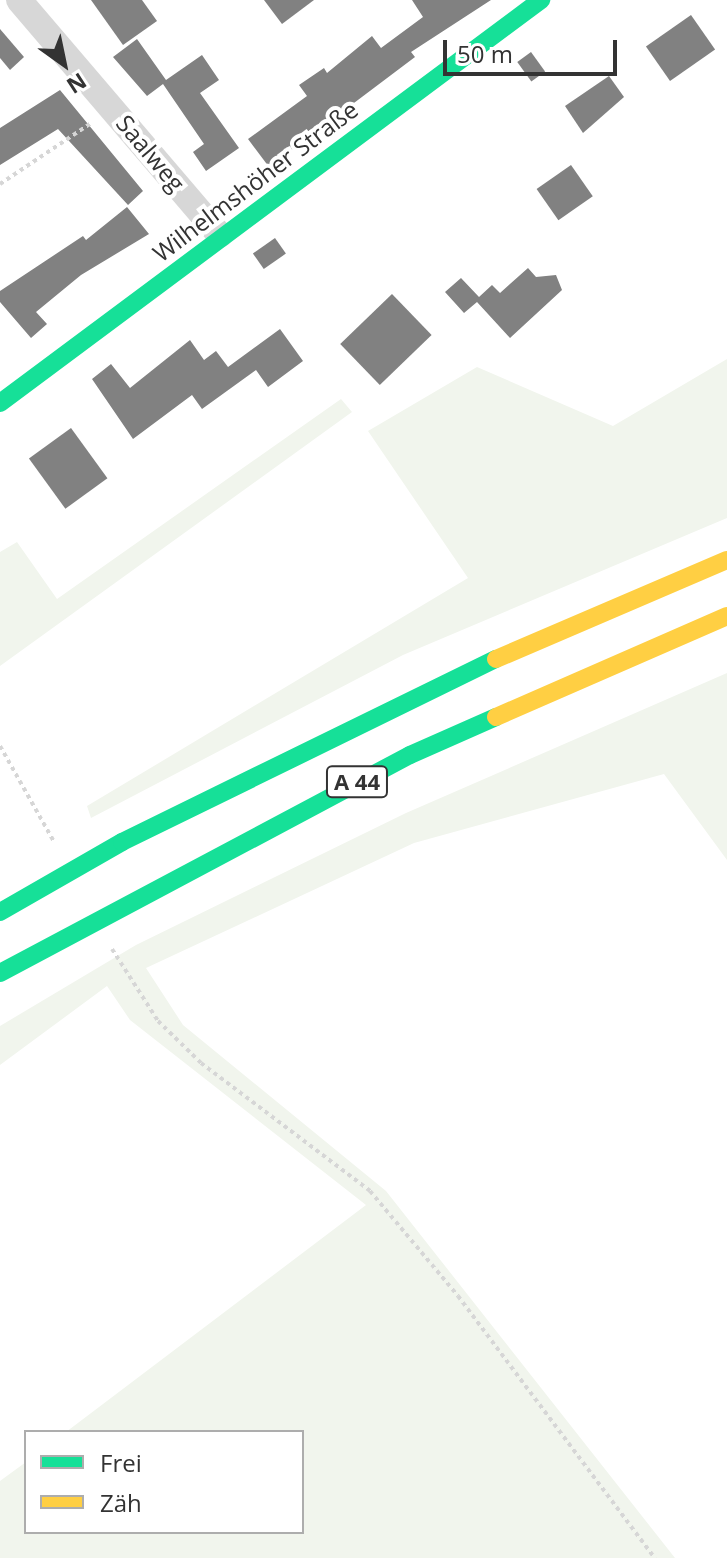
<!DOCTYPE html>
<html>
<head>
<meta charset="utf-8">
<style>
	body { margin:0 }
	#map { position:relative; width:727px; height:1558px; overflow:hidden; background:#fff; font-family:"Open Sans",sans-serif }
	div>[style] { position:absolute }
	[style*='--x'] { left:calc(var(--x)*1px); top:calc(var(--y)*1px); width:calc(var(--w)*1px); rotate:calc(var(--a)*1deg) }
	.green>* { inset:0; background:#f1f5ed }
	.building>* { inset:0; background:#818181; transform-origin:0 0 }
	.path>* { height:4px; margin-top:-2px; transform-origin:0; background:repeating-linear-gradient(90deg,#d6d6d6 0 4px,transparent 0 8px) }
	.street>* { height:26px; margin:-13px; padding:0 13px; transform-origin:13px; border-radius:13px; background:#d7d7d7 }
	.fast>* { height:18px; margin:-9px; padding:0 9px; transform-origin:9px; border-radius:9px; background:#16e098 }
	.slow>* { height:18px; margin:-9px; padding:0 9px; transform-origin:9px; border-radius:9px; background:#ffcf43 }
	span { translate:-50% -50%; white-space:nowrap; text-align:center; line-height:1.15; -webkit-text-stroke:8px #fff; paint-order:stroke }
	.shield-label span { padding:2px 6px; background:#fff; border:2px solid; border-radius:6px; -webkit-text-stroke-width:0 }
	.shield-label { font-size:22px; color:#333; font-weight:700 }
	.street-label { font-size:24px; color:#333 }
	.legend { position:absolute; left:24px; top:1430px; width:280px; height:104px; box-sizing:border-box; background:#fff; border:2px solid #adadad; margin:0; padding:10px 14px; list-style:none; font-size:24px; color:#333 }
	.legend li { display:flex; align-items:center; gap:16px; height:40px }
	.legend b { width:40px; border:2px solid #adadad }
	.north { position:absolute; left:24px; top:24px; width:80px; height:80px; -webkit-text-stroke:6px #fff; paint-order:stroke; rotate:147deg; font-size:22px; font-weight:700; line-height:32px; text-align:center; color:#333 }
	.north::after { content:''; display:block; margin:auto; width:28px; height:36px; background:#333; clip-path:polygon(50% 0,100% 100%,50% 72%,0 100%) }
	.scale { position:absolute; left:443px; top:40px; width:174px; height:36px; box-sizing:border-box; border:4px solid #333; border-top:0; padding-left:10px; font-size:24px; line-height:28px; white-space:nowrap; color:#333; -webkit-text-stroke:6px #fff; paint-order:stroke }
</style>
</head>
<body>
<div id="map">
	<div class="green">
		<div style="clip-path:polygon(727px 359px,727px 518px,403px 655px,91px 818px,87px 806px,468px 578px,368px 431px,477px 367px,613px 426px)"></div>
		<div style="clip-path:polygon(341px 399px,352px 412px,0 666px,0 552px,17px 542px,57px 599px)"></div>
		<div style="clip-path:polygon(727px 673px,727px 860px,664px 774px,414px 843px,146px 968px,183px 1025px,386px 1191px,675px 1558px,0 1558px,0 1481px,26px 1462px,26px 1532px,302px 1532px,302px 1432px,66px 1432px,366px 1205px,130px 1020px,107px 986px,0 1065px,0 1026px,136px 945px,406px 813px)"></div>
	</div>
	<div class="building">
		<div style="clip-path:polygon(91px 0,142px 0,157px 21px,123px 45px)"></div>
		<div style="clip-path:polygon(264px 0,314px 0,282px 24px)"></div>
		<div style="clip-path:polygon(412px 0,491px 0,411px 52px,415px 57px,269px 167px,248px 139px,307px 96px,299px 85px,324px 68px,327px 73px,372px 36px,381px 48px,423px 17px)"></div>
		<div style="left:691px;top:15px;width:42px;height:55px;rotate:55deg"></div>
		<div style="clip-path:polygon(0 29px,24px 57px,10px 70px,0 58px)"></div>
		<div style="clip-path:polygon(137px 39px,166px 80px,202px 55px,219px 80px,200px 93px,239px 148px,206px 171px,193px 152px,204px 144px,163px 84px,147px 96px,113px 57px)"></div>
		<div style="left:531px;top:52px;width:24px;height:17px;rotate:54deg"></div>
		<div style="clip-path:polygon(609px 76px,624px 97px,583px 133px,565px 106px)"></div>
		<div style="clip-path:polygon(60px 90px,143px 191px,128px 205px,58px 129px,0 165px,0 128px)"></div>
		<div style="left:571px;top:165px;width:38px;height:42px;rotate:55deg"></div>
		<div style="clip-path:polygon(127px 207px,149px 234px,81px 275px,36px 312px,47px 324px,31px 338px,0 302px,0 291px,83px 236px,86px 240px)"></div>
		<div style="left:275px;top:238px;width:19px;height:27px;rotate:55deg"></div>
		<div style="clip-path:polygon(528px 268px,536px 277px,556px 275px,562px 290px,510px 338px,477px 302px,464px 313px,445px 292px,461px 278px,479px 297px,492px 285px,500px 293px)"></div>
		<div style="left:392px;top:294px;width:57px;height:72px;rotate:46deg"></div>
		<div style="clip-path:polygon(280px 329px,303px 361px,268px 387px,256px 370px,202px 409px,192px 395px,133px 439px,92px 379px,111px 364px,130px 388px,190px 340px,204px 360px,216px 351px,228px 367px)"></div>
		<div style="left:71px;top:428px;width:62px;height:52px;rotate:54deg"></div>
	</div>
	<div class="path">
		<div style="--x:0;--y:184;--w:110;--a:-33.8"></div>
		<div style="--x:0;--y:746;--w:110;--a:60.6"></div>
		<div style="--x:112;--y:949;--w:85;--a:57.4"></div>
		<div style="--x:158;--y:1021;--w:60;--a:44.3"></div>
		<div style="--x:201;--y:1063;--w:212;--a:37.1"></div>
		<div style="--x:370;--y:1191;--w:137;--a:50"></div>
		<div style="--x:458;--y:1296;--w:328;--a:53.1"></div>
	</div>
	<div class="street">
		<div style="--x:19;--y:0;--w:309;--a:49.5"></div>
	</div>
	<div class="fast">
		<div style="--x:0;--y:403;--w:675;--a:-36.68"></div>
		<div style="--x:0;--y:912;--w:141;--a:-29.8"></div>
		<div style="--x:122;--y:842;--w:416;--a:-26.1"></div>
		<div style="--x:0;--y:973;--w:464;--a:-28"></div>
		<div style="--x:410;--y:755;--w:94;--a:-23.8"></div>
	</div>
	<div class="slow">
		<div style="--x:496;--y:659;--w:251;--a:-23.2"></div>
		<div style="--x:496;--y:717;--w:252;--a:-23.6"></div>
	</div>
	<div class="shield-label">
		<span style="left:357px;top:782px">A 44</span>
	</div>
	<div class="street-label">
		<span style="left:151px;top:153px;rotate:50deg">Saalweg</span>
		<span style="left:255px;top:181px;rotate:-37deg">Wilhelmshöher Straße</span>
	</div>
	<ul class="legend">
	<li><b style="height:10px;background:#16e098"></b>Frei</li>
	<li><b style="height:10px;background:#ffcf43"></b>Zäh</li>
	</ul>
	<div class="north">N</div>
	<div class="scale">50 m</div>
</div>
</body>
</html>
